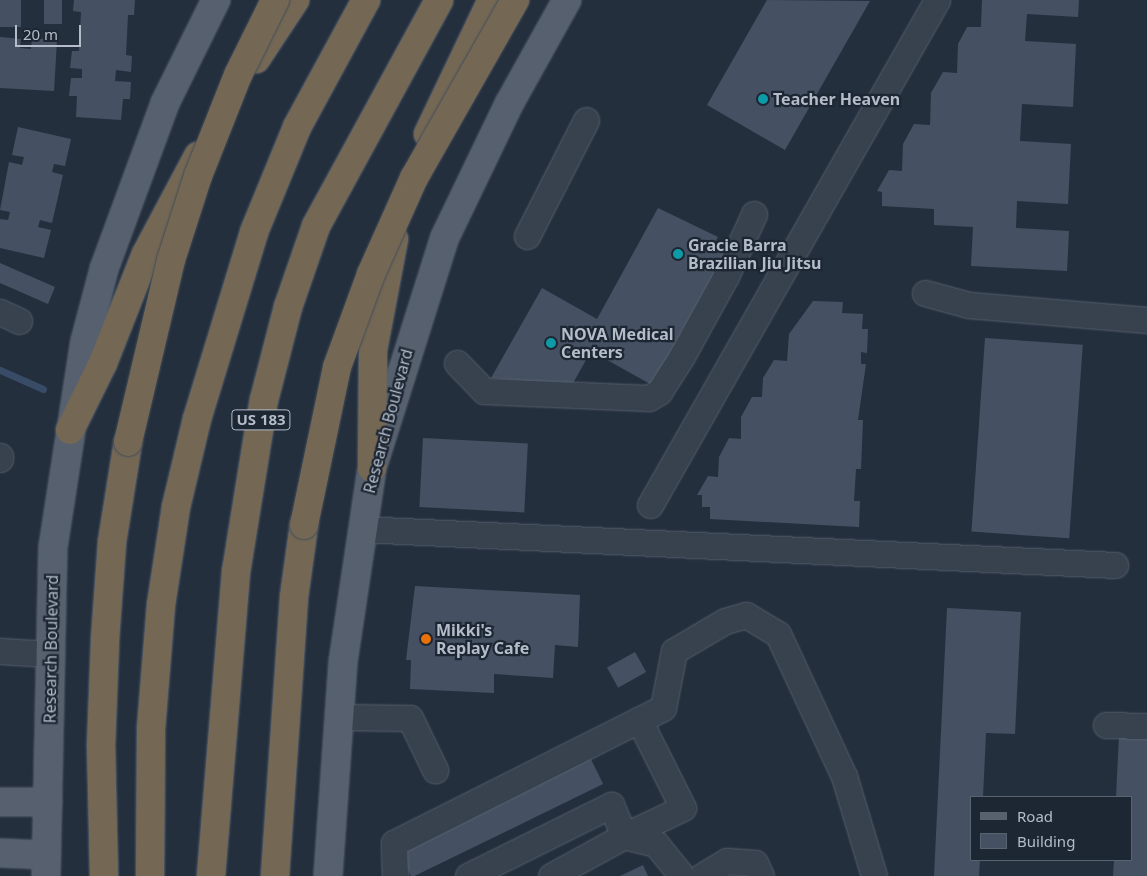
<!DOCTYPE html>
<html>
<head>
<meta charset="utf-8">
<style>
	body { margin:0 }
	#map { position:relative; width:1147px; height:876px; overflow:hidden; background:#242f3e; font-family:"Noto Sans",sans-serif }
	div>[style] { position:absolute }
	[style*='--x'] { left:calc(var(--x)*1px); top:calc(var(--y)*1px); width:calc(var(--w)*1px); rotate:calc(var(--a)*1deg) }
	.stream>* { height:7px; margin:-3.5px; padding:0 3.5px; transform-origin:3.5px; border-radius:3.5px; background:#394c67 }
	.building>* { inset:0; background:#455162; transform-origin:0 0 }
	.roads { filter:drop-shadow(0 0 1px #565f6c) drop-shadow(0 0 1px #565f6c) }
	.minor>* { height:25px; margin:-12.5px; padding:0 12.5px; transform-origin:12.5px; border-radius:12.5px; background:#38414e }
	.major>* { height:28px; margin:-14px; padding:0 14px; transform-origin:14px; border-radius:14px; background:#56606e }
	.highway>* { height:28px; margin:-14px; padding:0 14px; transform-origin:14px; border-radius:14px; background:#746855 }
	.bridges { filter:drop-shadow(0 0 1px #434c59) drop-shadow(0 0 1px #434c59) }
	.highway-bridge>* { height:28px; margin:-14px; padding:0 14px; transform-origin:14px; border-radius:14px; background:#746855 }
	.dots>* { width:14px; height:14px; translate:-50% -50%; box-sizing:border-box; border:2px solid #1d2633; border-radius:50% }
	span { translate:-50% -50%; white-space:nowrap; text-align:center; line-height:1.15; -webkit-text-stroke:4.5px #1d2633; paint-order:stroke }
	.shield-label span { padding:1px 4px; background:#1d2633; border:1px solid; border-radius:4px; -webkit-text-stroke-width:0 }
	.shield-label { font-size:15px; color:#b4bcc9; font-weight:700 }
	.poi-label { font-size:16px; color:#b4bcc9; font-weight:700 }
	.left { translate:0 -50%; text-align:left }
	.street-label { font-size:16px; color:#b4bcc9 }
	.legend { position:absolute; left:970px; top:796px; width:162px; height:65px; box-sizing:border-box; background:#1d2633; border:1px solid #59626f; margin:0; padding:6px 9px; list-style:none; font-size:15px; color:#b4bcc9 }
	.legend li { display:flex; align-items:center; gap:10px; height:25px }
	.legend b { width:25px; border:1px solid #59626f }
	.scale { position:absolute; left:15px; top:25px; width:66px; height:22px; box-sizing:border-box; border:2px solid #b4bcc9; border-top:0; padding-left:6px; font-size:15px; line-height:18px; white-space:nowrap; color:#b4bcc9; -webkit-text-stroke:4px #1d2633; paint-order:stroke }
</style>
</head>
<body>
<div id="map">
	<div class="stream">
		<div style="--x:0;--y:370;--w:47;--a:23.8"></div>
	</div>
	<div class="building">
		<div style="left:0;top:0;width:21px;height:27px"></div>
		<div style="left:44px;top:0;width:18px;height:24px"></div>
		<div style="clip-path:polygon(74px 0,135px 0,134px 15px,128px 15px,126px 55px,132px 56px,131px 72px,116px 70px,115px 81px,131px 82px,130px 99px,123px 99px,121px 120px,76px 117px,77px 96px,69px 96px,71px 78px,82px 78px,82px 69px,70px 68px,72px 51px,79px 51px,81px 12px,73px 11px)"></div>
		<div style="clip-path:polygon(767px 0,870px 1px,785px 150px,707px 105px)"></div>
		<div style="clip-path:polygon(982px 0,1079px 0,1078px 17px,1027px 14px,1025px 41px,1076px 44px,1073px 107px,1022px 104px,1020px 141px,1071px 144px,1068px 204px,1017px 201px,1016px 228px,1069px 231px,1067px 271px,971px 266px,973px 227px,934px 225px,934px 209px,882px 206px,882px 192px,877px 191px,889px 170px,902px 171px,903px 144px,914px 124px,930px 125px,931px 93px,943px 72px,957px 73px,958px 44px,967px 27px,981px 27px)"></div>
		<div style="clip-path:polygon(0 37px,21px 39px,20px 48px,31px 49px,32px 38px,57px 40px,54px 91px,0 88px)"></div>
		<div style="clip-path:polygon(18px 127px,71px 139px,65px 166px,54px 164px,52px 172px,63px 175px,52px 223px,40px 220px,38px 227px,51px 230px,44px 258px,0 248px,0 219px,8px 220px,10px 212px,0 210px,9px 162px,22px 165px,24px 157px,12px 155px)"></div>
		<div style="clip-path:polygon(658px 208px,718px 237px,715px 242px,728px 248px,652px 385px,591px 351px,572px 385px,491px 378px,542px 288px,597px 319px)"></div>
		<div style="clip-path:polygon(0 263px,55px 287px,48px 304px,0 283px)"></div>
		<div style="clip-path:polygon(813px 301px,843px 302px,842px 313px,863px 314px,862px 329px,868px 329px,867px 353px,861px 352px,861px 364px,866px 364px,858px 420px,863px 420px,861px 469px,856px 469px,854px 501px,860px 501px,859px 527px,710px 519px,710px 507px,702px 507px,702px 495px,697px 495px,708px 476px,718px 477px,719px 457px,729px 438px,741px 439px,741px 417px,752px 397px,762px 397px,763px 378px,774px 360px,787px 361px,789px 334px)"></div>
		<div style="left:985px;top:338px;width:98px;height:194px;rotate:4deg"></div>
		<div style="left:423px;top:438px;width:105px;height:69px;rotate:3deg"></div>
		<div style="clip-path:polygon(415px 586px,580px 595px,578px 647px,555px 645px,553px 678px,494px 674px,494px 693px,410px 689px,411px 660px,406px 660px)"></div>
		<div style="clip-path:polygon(947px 608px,1021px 612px,1015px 734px,986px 733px,983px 797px,971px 797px,971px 860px,980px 860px,979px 876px,934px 876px)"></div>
		<div style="left:635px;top:652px;width:23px;height:32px;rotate:61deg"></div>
		<div style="clip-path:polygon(1119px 735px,1147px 737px,1147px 876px,1113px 876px,1114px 860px,1131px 860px,1131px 797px,1116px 797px)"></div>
		<div style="left:586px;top:749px;width:39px;height:213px;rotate:64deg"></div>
		<div style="clip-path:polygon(643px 865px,648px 876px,620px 876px)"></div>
	</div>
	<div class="roads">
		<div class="minor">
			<div style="--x:527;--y:236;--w:130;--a:-63"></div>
			<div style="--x:925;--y:293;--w:46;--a:15.3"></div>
			<div style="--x:969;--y:305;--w:179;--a:4.8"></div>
			<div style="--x:0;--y:312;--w:21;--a:25"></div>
			<div style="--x:457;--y:363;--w:39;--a:46"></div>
			<div style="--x:484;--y:391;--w:165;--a:2.4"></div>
			<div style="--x:649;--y:398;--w:12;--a:-31"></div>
			<div style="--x:659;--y:392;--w:43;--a:-57.4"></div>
			<div style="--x:682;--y:356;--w:91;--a:-61.2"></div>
			<div style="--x:726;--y:276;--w:68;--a:-65.7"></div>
			<div style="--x:0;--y:456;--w:3;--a:90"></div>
			<div style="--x:650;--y:505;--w:581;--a:-60.39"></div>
			<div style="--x:361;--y:529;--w:755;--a:2.73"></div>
			<div style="--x:0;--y:651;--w:50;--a:3.4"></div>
			<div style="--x:339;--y:717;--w:71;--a:0.8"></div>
			<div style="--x:410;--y:718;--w:58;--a:64.3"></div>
			<div style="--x:639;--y:720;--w:27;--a:-27"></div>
			<div style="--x:663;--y:708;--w:58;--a:-79.1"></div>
			<div style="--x:674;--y:651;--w:59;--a:-30.5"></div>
			<div style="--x:725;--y:621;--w:22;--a:-16"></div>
			<div style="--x:746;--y:615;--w:37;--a:31"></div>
			<div style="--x:778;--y:634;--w:157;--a:65.1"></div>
			<div style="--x:844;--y:776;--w:104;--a:73.3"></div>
			<div style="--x:1106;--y:725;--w:41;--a:1.4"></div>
			<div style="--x:624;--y:836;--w:33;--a:14"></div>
			<div style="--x:656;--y:844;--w:41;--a:50.9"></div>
			<div style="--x:395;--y:876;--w:33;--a:-92"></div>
			<div style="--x:394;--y:843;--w:274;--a:-26.7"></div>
			<div style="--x:639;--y:720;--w:98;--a:63.4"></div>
			<div style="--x:683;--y:808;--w:65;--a:154.6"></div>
			<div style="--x:468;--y:876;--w:160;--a:-26.4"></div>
			<div style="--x:611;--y:805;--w:34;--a:67"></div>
			<div style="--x:624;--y:836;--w:83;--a:151.3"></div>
			<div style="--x:702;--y:876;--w:29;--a:-31"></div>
			<div style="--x:727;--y:861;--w:28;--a:4"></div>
			<div style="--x:755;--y:863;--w:14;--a:65"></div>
		</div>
		<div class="major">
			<div style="--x:0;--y:802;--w:48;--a:0"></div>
			<div style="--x:0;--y:853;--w:46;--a:2.5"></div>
			<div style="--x:46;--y:876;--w:329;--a:-88.8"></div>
			<div style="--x:53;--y:547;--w:208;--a:-81.2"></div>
			<div style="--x:85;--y:341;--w:74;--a:-75.2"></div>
			<div style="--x:104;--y:269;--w:177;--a:-69.8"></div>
			<div style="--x:165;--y:103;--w:115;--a:-63.7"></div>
			<div style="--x:328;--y:876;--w:215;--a:-86"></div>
			<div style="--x:343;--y:662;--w:196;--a:-81.5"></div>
			<div style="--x:372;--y:468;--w:242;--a:-72.5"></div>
			<div style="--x:445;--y:237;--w:148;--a:-64.3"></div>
			<div style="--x:509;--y:104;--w:119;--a:-60.9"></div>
		</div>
		<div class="highway">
			<div style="--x:256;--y:59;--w:71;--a:-56.5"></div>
			<div style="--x:428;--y:134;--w:148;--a:-64.5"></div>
			<div style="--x:70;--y:430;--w:75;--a:-63.8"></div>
			<div style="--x:103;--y:363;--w:117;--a:-68.5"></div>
			<div style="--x:146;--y:254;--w:111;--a:-62"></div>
			<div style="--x:372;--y:468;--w:118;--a:-89.5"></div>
			<div style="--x:373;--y:350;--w:113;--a:-79.3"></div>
			<div style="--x:104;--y:876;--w:130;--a:-91.3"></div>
			<div style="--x:101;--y:746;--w:106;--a:-87.8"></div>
			<div style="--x:105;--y:640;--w:98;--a:-85.9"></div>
			<div style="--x:112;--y:542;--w:101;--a:-80.9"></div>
			<div style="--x:150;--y:876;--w:147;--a:-89.6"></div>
			<div style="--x:151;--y:729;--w:124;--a:-85.4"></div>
			<div style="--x:161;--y:605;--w:99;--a:-81.3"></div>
			<div style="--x:176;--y:507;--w:90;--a:-76.6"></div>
			<div style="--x:197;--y:419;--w:195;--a:-73"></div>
			<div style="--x:254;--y:232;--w:113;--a:-67.7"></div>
			<div style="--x:297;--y:127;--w:145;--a:-61.5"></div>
			<div style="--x:211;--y:876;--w:305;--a:-85.3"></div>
			<div style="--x:236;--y:572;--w:174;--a:-80.8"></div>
			<div style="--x:264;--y:400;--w:96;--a:-75.5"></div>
			<div style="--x:288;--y:307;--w:86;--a:-70.9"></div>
			<div style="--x:316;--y:226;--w:257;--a:-61.4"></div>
			<div style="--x:275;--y:876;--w:280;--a:-86.1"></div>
			<div style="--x:294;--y:597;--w:73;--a:-82.1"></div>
		</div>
	</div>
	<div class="bridges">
		<div class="highway-bridge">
			<div style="--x:128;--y:442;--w:187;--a:-76.7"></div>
			<div style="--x:171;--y:260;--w:88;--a:-72.2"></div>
			<div style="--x:198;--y:176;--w:109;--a:-68.4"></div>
			<div style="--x:238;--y:75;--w:84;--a:-63.7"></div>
			<div style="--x:304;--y:525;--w:161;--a:-78.2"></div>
			<div style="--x:337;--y:367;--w:99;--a:-69.9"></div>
			<div style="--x:371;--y:274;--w:105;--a:-65.9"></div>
			<div style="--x:414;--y:178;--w:205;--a:-60.4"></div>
		</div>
	</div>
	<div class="dots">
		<div style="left:763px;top:99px;background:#0f9aa8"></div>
		<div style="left:678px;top:254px;background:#0f9aa8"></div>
		<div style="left:551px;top:343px;background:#0f9aa8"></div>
		<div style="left:426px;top:639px;background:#e8710a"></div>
	</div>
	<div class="shield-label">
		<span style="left:261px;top:420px">US 183</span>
	</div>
	<div class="poi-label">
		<span class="left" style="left:773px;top:99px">Teacher Heaven</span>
		<span class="left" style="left:688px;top:254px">Gracie Barra<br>Brazilian Jiu Jitsu</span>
		<span class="left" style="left:561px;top:343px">NOVA Medical<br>Centers</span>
		<span class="left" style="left:436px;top:639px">Mikki's<br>Replay Cafe</span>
	</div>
	<div class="street-label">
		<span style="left:388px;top:421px;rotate:-75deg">Research Boulevard</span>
		<span style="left:51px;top:649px;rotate:-89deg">Research Boulevard</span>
	</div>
	<ul class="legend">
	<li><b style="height:6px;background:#56606e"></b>Road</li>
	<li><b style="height:14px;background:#455162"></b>Building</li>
	</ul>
	<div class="scale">20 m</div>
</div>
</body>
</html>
